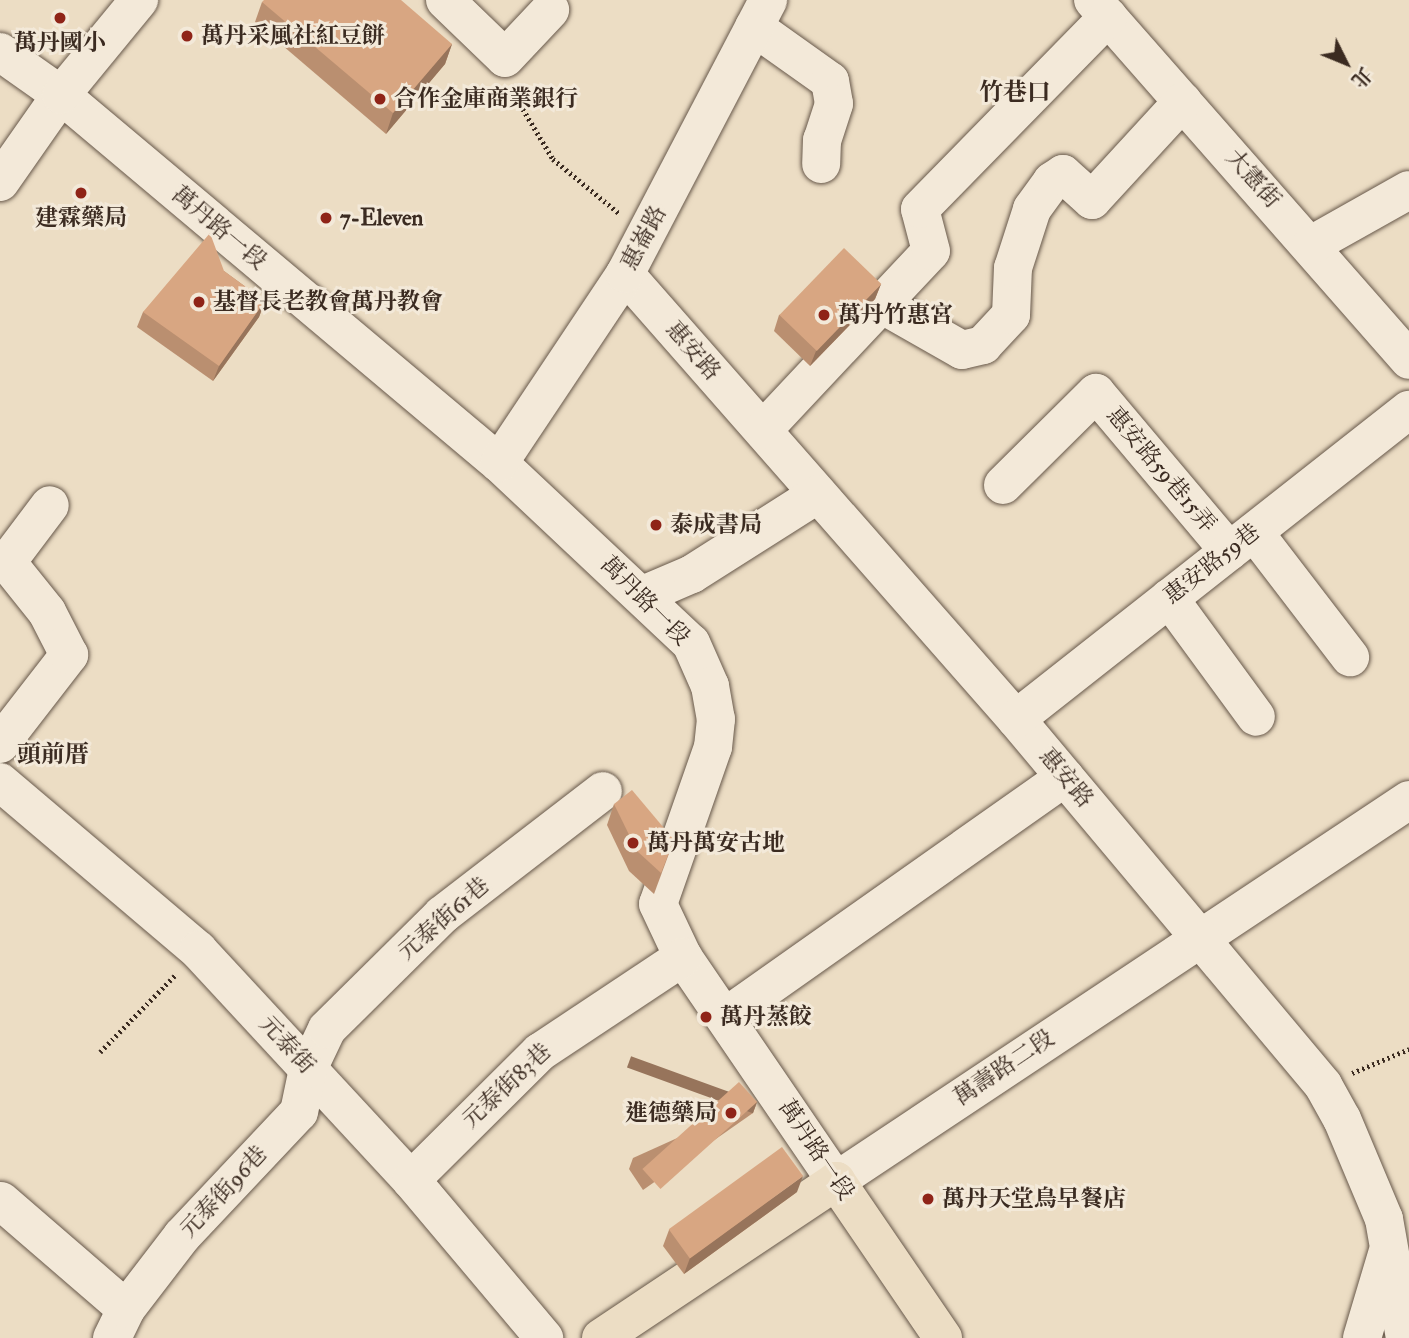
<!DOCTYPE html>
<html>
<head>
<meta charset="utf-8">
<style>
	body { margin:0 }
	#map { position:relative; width:1409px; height:1338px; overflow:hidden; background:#ecddc4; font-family:"IM FELL Double Pica","Noto Serif TC",serif }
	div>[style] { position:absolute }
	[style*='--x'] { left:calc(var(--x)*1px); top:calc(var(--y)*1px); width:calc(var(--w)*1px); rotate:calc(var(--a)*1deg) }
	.path>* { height:4.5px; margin-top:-2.25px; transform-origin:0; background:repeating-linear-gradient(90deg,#3b2b21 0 2px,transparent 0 5.5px) }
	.roads { filter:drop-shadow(0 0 2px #67584a) drop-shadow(0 0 2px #67584a) }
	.minor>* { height:38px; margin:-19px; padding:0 19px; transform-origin:19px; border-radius:19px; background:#f3e9d9 }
	.major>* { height:38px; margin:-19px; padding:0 19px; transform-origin:19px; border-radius:19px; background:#ecddc4 }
	.wall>* { inset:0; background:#ba8f70 }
	.shaded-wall>* { inset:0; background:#97745b; transform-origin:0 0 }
	.building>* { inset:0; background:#d8a682; transform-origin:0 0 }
	.dots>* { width:19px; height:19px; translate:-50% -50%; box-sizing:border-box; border:4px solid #f3e9d9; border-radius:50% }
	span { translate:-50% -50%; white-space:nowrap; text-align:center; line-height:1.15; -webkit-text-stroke:6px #f3e9d9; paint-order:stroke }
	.poi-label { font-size:23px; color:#3b2b21; font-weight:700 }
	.left { translate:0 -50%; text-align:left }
	.right { translate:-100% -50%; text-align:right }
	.street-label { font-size:23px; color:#3b2b21 }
	.neighbourhood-label { font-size:24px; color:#3b2b21; font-weight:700 }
	.north { position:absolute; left:1311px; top:28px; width:70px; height:70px; -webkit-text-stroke:5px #f3e9d9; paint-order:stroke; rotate:133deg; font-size:19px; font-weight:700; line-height:28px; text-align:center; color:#3b2b21 }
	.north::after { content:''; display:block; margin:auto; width:24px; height:32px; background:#3b2b21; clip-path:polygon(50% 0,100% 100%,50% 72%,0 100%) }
</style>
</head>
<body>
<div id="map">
	<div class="path">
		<div style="--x:516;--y:88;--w:22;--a:72"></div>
		<div style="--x:523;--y:109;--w:58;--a:59"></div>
		<div style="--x:553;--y:159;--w:87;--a:39.4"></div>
		<div style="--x:100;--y:1052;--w:109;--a:-45.7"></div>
		<div style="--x:1352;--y:1073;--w:62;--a:-22.8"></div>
	</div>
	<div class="roads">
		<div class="minor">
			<div style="--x:445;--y:0;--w:83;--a:44"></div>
			<div style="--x:505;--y:58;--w:66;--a:-46.8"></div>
			<div style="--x:1093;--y:0;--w:479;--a:48.7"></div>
			<div style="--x:754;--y:27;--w:93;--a:35.4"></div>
			<div style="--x:830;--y:81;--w:23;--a:80"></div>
			<div style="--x:834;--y:104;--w:38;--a:108"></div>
			<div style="--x:822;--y:140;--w:24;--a:92"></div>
			<div style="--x:0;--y:52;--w:75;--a:35.2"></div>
			<div style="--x:61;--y:95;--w:572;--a:40.04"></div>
			<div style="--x:499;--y:463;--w:263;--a:43.2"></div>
			<div style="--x:691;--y:643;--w:47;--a:66.2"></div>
			<div style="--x:710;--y:686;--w:34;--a:80"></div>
			<div style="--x:716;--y:719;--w:28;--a:96"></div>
			<div style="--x:713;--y:747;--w:166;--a:109.3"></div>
			<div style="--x:658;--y:904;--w:59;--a:64.7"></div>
			<div style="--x:683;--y:957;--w:271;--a:55.7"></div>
			<div style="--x:836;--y:1181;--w:688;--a:-33.62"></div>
			<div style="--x:0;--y:182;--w:106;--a:-55"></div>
			<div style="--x:61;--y:95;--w:123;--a:-50.6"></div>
			<div style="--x:1311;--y:245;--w:112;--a:-29.3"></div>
			<div style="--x:625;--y:274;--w:592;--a:48.7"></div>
			<div style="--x:1016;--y:719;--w:478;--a:50"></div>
			<div style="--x:1323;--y:1085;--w:39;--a:61"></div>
			<div style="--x:1342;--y:1119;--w:108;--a:67.2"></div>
			<div style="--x:1384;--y:1219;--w:121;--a:80"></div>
			<div style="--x:881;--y:304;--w:93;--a:29.6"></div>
			<div style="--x:962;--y:350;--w:22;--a:-13"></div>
			<div style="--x:983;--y:345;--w:41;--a:-47"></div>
			<div style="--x:1011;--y:315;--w:47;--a:-87.6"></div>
			<div style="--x:1013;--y:268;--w:62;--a:-72.1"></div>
			<div style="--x:1032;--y:209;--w:34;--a:-54"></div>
			<div style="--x:1052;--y:181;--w:13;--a:-32"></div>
			<div style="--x:1063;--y:174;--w:39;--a:42"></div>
			<div style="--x:1092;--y:200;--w:134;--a:-47.4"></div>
			<div style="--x:763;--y:430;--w:245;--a:-46.8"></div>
			<div style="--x:931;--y:251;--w:43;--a:-104.7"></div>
			<div style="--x:920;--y:209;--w:269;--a:-45.6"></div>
			<div style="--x:499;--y:463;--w:227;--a:-56.3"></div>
			<div style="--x:625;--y:274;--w:309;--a:-62.4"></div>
			<div style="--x:1003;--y:485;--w:131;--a:-44.7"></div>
			<div style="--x:1096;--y:393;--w:207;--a:49.9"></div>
			<div style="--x:1254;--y:532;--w:158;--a:52.5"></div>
			<div style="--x:643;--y:595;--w:53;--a:-23.2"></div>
			<div style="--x:692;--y:574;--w:149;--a:-32.4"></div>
			<div style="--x:1169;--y:598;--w:147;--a:53.8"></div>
			<div style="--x:1016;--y:719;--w:500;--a:-38.2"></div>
			<div style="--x:0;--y:744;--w:113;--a:-52.2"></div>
			<div style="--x:69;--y:655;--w:48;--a:-117.1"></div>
			<div style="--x:47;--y:612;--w:64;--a:-128.7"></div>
			<div style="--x:7;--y:562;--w:71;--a:-53"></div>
			<div style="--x:0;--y:782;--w:260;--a:40.3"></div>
			<div style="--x:198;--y:950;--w:313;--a:47.2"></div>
			<div style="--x:411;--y:1180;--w:207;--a:49.9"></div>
			<div style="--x:725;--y:1017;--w:416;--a:-35.2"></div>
			<div style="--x:411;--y:1180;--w:182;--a:-44.8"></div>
			<div style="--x:540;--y:1052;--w:172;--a:-33.6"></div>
			<div style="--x:1;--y:1201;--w:165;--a:40.8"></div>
			<div style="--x:112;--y:1338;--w:32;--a:-64"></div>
			<div style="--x:126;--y:1309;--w:92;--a:-52.5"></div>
			<div style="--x:182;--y:1236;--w:170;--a:-46.7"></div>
			<div style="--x:299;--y:1112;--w:44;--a:-78.2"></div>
			<div style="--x:308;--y:1069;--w:44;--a:-64.6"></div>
			<div style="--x:327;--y:1029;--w:162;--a:-44.7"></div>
			<div style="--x:442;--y:915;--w:203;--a:-37.6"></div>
			<div style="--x:1362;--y:1338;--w:88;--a:-73.4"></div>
		</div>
		<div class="major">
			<div style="--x:601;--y:1338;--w:283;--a:-33.7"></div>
			<div style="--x:836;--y:1181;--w:190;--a:55.7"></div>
		</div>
	</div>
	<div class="wall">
		<div style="clip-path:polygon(262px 2px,452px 44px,445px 64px,386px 134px,255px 22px)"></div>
		<div style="clip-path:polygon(224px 271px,265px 301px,259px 317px,213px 381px,137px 327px,143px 312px)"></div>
		<div style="clip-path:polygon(881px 284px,875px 299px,810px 366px,774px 331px,779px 315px)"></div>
		<div style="clip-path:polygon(614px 804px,674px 840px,654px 894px,629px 871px,607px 825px)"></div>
		<div style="clip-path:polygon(757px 1102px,753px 1113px,643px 1190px,629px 1169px,633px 1158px)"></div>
		<div style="clip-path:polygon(797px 1192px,684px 1274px,663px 1246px,669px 1230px)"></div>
	</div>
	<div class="shaded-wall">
		<div style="clip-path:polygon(452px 44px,445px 64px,386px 134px,393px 113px)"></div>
		<div style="clip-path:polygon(881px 284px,875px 299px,810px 366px,816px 351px)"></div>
		<div style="clip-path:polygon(265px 301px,259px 317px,213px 381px,219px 366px)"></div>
		<div style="left:757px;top:1102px;width:12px;height:134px;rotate:110deg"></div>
		<div style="clip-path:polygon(803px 1176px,797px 1192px,684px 1274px,690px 1258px)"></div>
	</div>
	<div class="building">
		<div style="clip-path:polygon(264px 0,401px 0,452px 44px,393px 113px,262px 2px)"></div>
		<div style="clip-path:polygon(210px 233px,224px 271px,265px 301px,219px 366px,143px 312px)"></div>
		<div style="left:844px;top:248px;width:52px;height:93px;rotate:44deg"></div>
		<div style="clip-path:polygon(632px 790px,674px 840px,661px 873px,637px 851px,614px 804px)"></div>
		<div style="left:739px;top:1082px;width:27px;height:130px;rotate:48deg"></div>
		<div style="left:782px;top:1147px;width:36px;height:140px;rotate:54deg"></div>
	</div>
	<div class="dots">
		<div style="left:60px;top:18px;background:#8f2418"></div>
		<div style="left:187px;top:36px;background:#8f2418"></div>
		<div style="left:380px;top:99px;background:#8f2418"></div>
		<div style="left:81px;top:193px;background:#8f2418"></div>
		<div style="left:326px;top:218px;background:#8f2418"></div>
		<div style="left:199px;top:302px;background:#8f2418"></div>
		<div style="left:824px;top:315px;background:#8f2418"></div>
		<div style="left:656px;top:525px;background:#8f2418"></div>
		<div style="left:633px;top:843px;background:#8f2418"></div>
		<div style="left:706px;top:1017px;background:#8f2418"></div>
		<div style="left:731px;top:1113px;background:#8f2418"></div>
		<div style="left:928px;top:1199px;background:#8f2418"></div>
	</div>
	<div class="poi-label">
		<span class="left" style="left:201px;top:36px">萬丹采風社紅豆餅</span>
		<span style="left:60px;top:43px">萬丹國小</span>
		<span class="left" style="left:394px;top:99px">合作金庫商業銀行</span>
		<span style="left:81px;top:218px">建霖藥局</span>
		<span class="left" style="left:340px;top:218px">7-Eleven</span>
		<span class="left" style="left:213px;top:302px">基督長老教會萬丹教會</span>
		<span class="left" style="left:838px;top:315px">萬丹竹惠宮</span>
		<span class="left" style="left:670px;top:525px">泰成書局</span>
		<span class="left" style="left:647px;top:843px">萬丹萬安古地</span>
		<span class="left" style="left:720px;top:1017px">萬丹蒸餃</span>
		<span class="right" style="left:717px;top:1113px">進德藥局</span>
		<span class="left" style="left:942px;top:1199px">萬丹天堂鳥早餐店</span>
	</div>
	<div class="street-label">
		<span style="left:1253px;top:179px;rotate:48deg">大憲街</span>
		<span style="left:219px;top:228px;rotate:40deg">萬丹路一段</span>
		<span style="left:644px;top:238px;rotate:-62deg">惠崙路</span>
		<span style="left:693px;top:351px;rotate:49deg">惠安路</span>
		<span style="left:1161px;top:470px;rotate:50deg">惠安路59巷15弄</span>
		<span style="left:1212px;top:564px;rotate:-38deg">惠安路59巷</span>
		<span style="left:645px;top:601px;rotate:45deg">萬丹路一段</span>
		<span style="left:1066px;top:778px;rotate:50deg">惠安路</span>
		<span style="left:444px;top:919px;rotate:-41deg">元泰街61巷</span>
		<span style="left:287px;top:1045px;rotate:47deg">元泰街</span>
		<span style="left:1004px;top:1068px;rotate:-34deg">萬壽路二段</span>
		<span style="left:507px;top:1086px;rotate:-43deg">元泰街83巷</span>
		<span style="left:816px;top:1150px;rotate:56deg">萬丹路一段</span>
		<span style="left:224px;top:1192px;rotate:-47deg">元泰街96巷</span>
	</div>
	<div class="neighbourhood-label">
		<span style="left:1015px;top:93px">竹巷口</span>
		<span style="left:53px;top:755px">頭前厝</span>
	</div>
	<div class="north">北</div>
</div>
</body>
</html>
